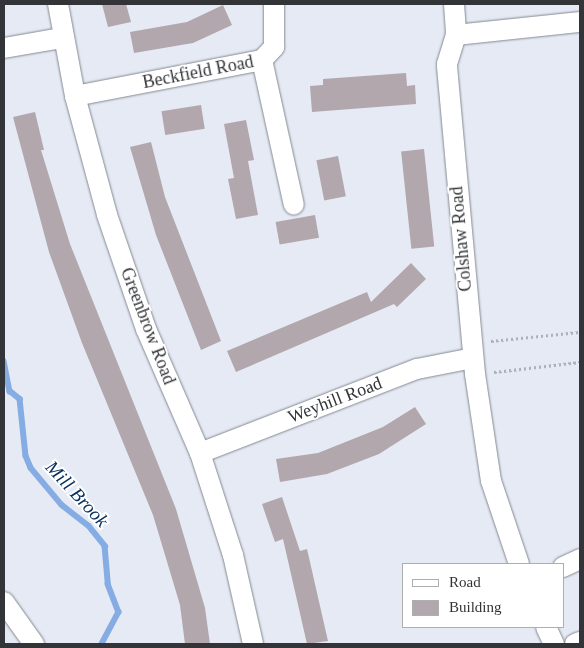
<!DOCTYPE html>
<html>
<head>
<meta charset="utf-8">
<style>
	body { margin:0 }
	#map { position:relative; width:584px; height:648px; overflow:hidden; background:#e5eaf4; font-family:"Times New Roman",serif }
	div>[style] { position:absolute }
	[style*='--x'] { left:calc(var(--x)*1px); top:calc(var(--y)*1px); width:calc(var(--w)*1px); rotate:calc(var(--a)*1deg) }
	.stream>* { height:5.5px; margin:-2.75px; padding:0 2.75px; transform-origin:2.75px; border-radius:2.75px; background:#85ace3 }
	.building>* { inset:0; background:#b1a7ad; transform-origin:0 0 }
	.path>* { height:3px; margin-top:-1.5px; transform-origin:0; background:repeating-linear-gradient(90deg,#adb1b9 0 2.5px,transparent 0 5px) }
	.roads { filter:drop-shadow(0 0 1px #848991) drop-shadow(0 0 1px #848991) }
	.minor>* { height:20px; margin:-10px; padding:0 10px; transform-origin:10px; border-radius:10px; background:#fff }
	span { translate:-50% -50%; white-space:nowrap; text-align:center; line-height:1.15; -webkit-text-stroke:4px #fff; paint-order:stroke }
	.street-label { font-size:18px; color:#323437 }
	.water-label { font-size:19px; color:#093061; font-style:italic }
	.frame { position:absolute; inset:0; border:5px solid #323437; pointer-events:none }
	.legend { position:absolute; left:402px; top:563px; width:162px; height:65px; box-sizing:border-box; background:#fff; border:1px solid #adaeaf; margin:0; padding:6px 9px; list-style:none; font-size:15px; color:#323437 }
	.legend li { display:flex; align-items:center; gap:10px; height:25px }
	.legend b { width:25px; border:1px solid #adaeaf }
</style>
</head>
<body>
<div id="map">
	<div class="stream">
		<div style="--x:4;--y:361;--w:31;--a:79"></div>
		<div style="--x:10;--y:391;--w:13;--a:39"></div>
		<div style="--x:20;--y:399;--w:57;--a:84"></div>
		<div style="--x:26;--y:456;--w:13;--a:67"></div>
		<div style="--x:31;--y:468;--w:48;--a:50"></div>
		<div style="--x:62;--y:505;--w:34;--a:38"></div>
		<div style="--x:89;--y:526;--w:26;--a:51"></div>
		<div style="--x:105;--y:546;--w:38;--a:85"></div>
		<div style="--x:108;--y:584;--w:30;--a:69"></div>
		<div style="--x:119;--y:612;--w:36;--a:118"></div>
	</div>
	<div class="building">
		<div style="clip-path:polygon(102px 4px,126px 4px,131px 22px,108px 27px)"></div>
		<div style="clip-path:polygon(223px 5px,232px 25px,193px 43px,134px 53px,130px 32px,187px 22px)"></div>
		<div style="clip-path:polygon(406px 73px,407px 86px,415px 85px,416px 104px,312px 112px,310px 86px,323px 85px,323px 79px)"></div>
		<div style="left:201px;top:105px;width:24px;height:40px;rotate:81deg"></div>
		<div style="clip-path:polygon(35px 112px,44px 150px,41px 150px,70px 244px,176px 509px,205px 608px,210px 644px,185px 644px,180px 605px,153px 515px,82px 343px,49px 252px,13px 117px)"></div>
		<div style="clip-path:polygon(246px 120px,254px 160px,248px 161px,258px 215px,236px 219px,228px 179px,234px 178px,224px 124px)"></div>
		<div style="clip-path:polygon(151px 142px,165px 197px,221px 341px,201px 350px,156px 235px,130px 147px)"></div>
		<div style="left:424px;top:149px;width:98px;height:23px;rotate:84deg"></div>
		<div style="left:338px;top:156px;width:41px;height:22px;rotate:79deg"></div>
		<div style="left:315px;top:215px;width:23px;height:40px;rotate:80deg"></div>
		<div style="clip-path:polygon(411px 263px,426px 279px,397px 307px,394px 304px,236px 372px,227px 351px,367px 292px,371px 302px)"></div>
		<div style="clip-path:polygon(415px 407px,426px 424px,379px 454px,327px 474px,280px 482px,276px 459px,318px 453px,383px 427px)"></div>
		<div style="clip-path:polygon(282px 497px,300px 551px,307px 549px,328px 641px,307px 644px,283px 539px,275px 542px,262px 504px)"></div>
	</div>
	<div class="path">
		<div style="--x:491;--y:341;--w:89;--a:-5.8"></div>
		<div style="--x:494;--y:372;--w:87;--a:-6.6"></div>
	</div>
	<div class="roads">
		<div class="minor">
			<div style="--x:58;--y:4;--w:94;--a:79.5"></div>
			<div style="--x:75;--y:96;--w:123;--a:74.9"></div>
			<div style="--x:107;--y:215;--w:120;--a:71.1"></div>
			<div style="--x:146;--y:329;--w:135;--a:66.5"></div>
			<div style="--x:200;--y:453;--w:107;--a:72.1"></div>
			<div style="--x:233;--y:555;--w:91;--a:77.3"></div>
			<div style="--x:454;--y:4;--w:31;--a:86"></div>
			<div style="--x:4;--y:48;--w:59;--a:-9.8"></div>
			<div style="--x:262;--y:60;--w:148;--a:77.6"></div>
			<div style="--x:75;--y:96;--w:190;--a:-10.9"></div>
			<div style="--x:262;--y:60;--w:18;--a:-47"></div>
			<div style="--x:274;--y:47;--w:43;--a:-90"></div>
			<div style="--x:200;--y:453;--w:233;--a:-21.2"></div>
			<div style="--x:417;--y:369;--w:57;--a:-11.1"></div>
			<div style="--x:519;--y:564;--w:88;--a:-108.6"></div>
			<div style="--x:491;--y:481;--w:108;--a:-98.5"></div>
			<div style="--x:475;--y:374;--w:311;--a:-95.2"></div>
			<div style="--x:447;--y:64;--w:30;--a:-73"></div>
			<div style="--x:456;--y:35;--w:125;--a:-6"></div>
			<div style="--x:563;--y:567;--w:19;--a:-25"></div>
			<div style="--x:4;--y:602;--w:52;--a:54.5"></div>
			<div style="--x:546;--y:627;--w:19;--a:65"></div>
			<div style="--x:575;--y:644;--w:5;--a:-22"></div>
		</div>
	</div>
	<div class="street-label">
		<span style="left:198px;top:72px;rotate:-11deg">Beckfield Road</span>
		<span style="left:461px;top:239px;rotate:-95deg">Colshaw Road</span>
		<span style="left:148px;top:326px;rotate:69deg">Greenbrow Road</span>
		<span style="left:335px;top:400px;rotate:-21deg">Weyhill Road</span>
	</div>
	<div class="water-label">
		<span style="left:77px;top:494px;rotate:47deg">Mill Brook</span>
	</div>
	<div class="frame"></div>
	<ul class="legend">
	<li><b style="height:6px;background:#fff"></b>Road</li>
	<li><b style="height:14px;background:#b1a7ad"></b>Building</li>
	</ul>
</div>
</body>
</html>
